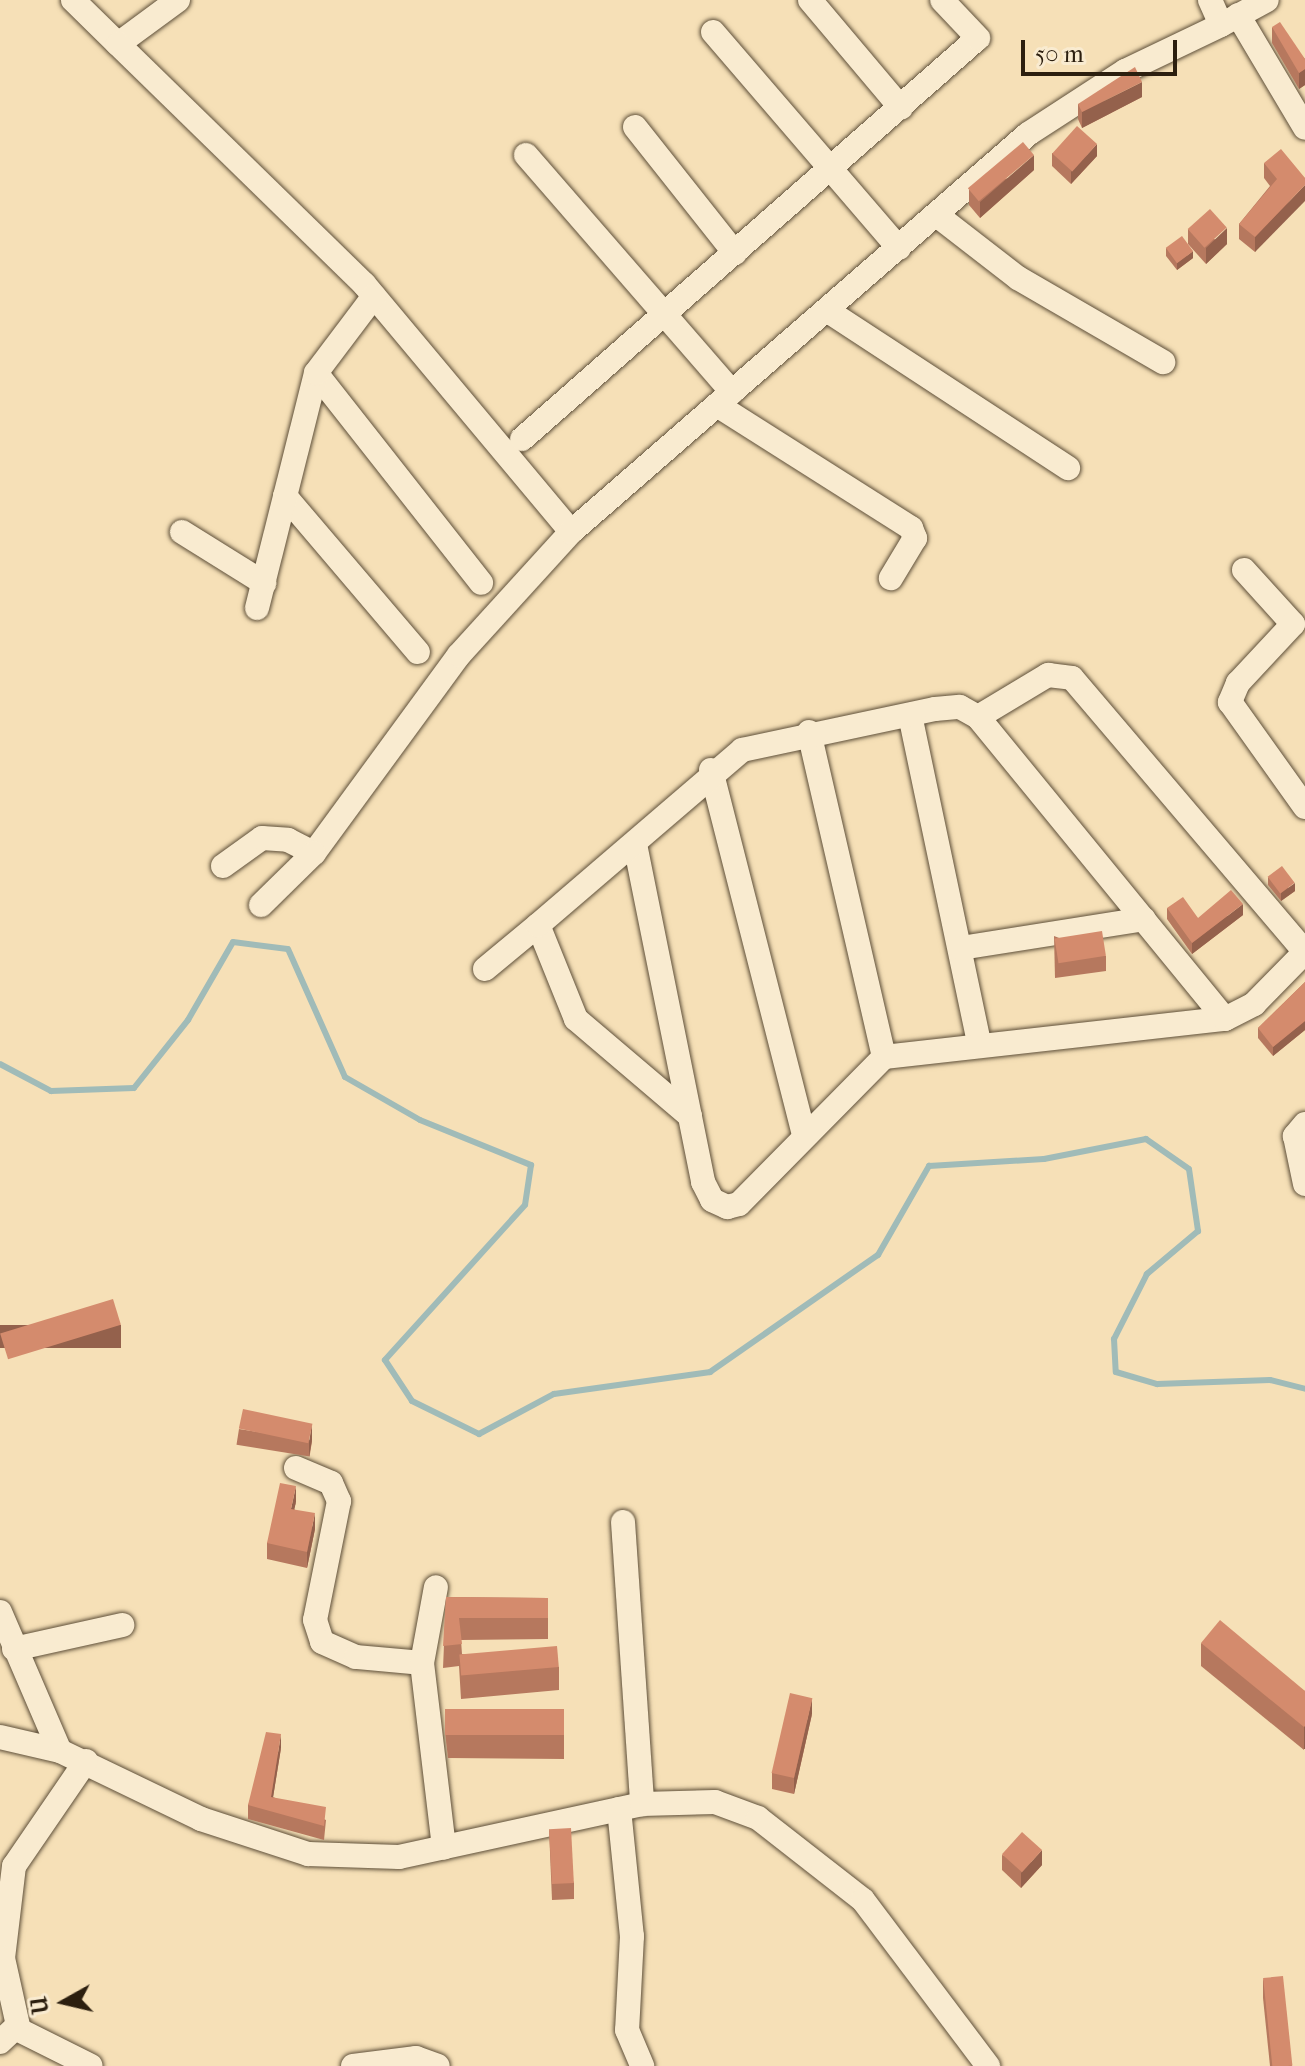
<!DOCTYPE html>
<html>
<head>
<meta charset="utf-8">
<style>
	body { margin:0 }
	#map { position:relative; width:1305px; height:2066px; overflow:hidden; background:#f6e0b7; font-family:"IM FELL French Canon",serif }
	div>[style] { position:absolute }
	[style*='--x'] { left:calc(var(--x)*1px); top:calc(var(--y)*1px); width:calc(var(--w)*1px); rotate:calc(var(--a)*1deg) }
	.stream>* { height:6px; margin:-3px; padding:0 3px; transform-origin:3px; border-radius:3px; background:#a0bbb8 }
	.roads { filter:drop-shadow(0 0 2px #5e4f39) drop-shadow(0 0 2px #5e4f39) }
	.minor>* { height:24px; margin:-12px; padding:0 12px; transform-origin:12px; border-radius:12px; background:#f9ebd0 }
	.wall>* { inset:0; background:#b6785e; transform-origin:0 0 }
	.shaded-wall>* { inset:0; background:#94614c; transform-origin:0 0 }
	.building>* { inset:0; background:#d48b6d; transform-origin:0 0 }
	span { translate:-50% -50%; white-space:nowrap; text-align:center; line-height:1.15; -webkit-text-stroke:7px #f9ebd0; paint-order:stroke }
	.north { position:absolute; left:24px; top:1962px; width:80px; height:80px; -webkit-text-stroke:6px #f9ebd0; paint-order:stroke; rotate:262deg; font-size:22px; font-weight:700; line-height:32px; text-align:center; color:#2c1f0f }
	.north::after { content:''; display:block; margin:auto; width:28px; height:36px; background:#2c1f0f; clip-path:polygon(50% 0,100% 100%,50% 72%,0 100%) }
	.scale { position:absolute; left:1021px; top:40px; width:156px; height:36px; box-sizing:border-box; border:4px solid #2c1f0f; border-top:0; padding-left:10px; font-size:24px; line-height:28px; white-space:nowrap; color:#2c1f0f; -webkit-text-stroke:6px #f9ebd0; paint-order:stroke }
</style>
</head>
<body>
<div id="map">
	<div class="stream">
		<div style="--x:0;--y:1064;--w:58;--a:27.9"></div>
		<div style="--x:51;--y:1091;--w:83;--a:-2.1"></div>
		<div style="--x:134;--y:1088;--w:87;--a:-51.5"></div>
		<div style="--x:188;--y:1020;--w:90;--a:-60"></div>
		<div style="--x:233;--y:942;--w:55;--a:7.3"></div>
		<div style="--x:288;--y:949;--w:140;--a:66"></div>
		<div style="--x:345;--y:1077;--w:86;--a:29.8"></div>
		<div style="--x:420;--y:1120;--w:120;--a:22.1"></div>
		<div style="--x:531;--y:1165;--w:40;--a:98.5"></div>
		<div style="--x:525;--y:1205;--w:209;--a:132.1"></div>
		<div style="--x:385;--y:1360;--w:49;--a:56.6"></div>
		<div style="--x:412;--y:1401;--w:75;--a:26.2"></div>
		<div style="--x:479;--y:1434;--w:85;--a:-28.1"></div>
		<div style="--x:554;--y:1394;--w:158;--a:-8"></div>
		<div style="--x:710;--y:1372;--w:205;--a:-34.9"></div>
		<div style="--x:878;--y:1255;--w:103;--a:-60.2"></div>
		<div style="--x:929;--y:1166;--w:115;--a:-3.5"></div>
		<div style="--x:1044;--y:1159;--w:104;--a:-11.1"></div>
		<div style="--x:1146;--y:1139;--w:52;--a:34.9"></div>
		<div style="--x:1189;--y:1169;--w:63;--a:81.7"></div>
		<div style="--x:1198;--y:1231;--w:67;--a:139.9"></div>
		<div style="--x:1147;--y:1274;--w:73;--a:116.9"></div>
		<div style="--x:1114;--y:1339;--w:33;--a:87"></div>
		<div style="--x:1116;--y:1372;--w:43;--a:16.3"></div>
		<div style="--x:1157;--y:1384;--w:113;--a:-2"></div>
		<div style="--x:1270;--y:1380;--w:36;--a:14"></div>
	</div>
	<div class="roads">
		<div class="minor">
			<div style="--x:73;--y:0;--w:63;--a:44.4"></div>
			<div style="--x:178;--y:0;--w:74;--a:143.7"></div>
			<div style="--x:118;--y:44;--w:344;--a:44.3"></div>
			<div style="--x:364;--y:284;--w:323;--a:50.1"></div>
			<div style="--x:810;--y:0;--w:141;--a:49.9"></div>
			<div style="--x:1210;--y:0;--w:27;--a:66"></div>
			<div style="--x:1221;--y:25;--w:52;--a:-28.5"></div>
			<div style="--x:1238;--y:15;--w:131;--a:59.3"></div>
			<div style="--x:713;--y:32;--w:285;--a:49.3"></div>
			<div style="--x:635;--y:127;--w:161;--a:51.6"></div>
			<div style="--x:526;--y:155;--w:314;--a:49"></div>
			<div style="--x:938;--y:216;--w:101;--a:37.8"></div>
			<div style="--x:1018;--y:278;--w:168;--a:30.1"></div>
			<div style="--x:828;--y:311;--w:287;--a:33.2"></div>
			<div style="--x:316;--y:373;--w:267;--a:51.8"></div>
			<div style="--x:717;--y:405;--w:230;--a:32.4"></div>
			<div style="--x:911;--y:528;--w:11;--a:68"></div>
			<div style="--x:915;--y:538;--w:47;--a:121"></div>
			<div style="--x:522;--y:439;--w:607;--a:-41.33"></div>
			<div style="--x:978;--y:38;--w:52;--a:-133.5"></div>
			<div style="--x:285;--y:496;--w:205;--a:49.6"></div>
			<div style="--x:182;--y:532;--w:97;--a:31.9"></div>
			<div style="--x:1244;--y:570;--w:73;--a:47.8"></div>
			<div style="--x:1293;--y:624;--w:81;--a:133"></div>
			<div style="--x:1238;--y:683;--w:21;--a:113"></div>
			<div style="--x:1230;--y:702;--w:129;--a:54.5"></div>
			<div style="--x:257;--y:608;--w:242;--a:-75.9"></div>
			<div style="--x:316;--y:373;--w:96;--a:-53"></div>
			<div style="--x:910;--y:715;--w:338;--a:78.1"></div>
			<div style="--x:809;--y:732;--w:334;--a:77"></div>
			<div style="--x:711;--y:770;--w:378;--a:75.7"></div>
			<div style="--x:635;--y:844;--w:345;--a:78.6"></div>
			<div style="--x:703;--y:1182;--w:20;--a:63"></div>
			<div style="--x:712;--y:1200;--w:17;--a:25"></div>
			<div style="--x:727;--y:1207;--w:12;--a:-14"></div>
			<div style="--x:739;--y:1204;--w:206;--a:-45.4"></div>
			<div style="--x:884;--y:1057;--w:343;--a:-6.4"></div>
			<div style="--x:1225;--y:1019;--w:33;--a:-27"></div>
			<div style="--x:1254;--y:1004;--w:73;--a:-45.6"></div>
			<div style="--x:223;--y:866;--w:48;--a:-35.7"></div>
			<div style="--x:262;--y:838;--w:26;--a:4"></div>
			<div style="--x:288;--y:840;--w:29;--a:27"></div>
			<div style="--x:314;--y:853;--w:245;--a:-53.8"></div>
			<div style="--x:459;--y:655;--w:166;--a:-47.7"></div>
			<div style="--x:571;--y:532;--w:606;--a:-41.05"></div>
			<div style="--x:1028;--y:134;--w:116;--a:-33"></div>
			<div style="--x:1125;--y:71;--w:106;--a:-25.6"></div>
			<div style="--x:261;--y:905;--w:74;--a:-44.5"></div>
			<div style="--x:961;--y:948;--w:185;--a:-9"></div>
			<div style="--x:485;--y:969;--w:69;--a:-39.7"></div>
			<div style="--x:1225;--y:1019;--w:390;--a:-129.3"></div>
			<div style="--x:978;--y:717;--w:82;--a:-31"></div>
			<div style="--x:1048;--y:675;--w:24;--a:7"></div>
			<div style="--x:1072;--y:678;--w:360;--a:49.6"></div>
			<div style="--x:690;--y:1116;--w:150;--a:-139.6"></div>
			<div style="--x:576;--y:1019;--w:101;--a:-112"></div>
			<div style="--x:538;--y:925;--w:269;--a:-40.6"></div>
			<div style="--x:742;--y:750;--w:197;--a:-12"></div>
			<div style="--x:935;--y:709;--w:25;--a:-5"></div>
			<div style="--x:960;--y:707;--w:21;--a:29"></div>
			<div style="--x:1305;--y:1124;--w:16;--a:130"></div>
			<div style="--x:1295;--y:1136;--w:49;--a:78.2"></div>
			<div style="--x:296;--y:1468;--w:38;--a:23"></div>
			<div style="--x:331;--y:1483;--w:20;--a:66"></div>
			<div style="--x:339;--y:1501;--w:121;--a:101.4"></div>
			<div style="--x:315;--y:1620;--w:23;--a:72"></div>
			<div style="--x:322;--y:1642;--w:37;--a:24"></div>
			<div style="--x:356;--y:1657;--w:66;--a:5.2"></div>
			<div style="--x:422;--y:1663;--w:186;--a:83.2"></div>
			<div style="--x:623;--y:1522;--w:283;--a:86.1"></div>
			<div style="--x:0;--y:1612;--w:151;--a:66.7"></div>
			<div style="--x:14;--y:1649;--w:111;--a:-12.5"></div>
			<div style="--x:422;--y:1663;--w:77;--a:-79.6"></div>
			<div style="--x:0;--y:1737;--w:62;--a:13.1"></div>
			<div style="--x:60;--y:1751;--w:157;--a:25.7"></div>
			<div style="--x:201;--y:1819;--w:113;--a:18.1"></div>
			<div style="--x:308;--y:1854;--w:91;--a:1.9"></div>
			<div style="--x:399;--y:1857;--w:249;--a:-12.3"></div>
			<div style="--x:642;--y:1804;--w:73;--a:-1.6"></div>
			<div style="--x:715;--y:1802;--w:46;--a:20.4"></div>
			<div style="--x:758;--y:1818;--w:133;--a:38"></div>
			<div style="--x:863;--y:1900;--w:208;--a:53"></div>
			<div style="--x:86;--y:1761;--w:127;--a:124.4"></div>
			<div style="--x:14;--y:1866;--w:93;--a:96.8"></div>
			<div style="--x:3;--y:1958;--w:74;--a:77.5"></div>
			<div style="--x:19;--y:2030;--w:80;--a:26.6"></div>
			<div style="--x:619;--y:1809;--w:128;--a:84.2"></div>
			<div style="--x:632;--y:1936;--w:94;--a:93"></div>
			<div style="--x:627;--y:2030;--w:39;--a:67"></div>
			<div style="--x:0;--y:2042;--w:23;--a:-43"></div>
			<div style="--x:353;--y:2066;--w:64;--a:-7.2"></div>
			<div style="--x:416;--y:2058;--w:23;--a:20"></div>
		</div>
	</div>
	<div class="wall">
		<div style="clip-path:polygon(1272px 27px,1305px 59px,1305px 85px,1299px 89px,1272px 43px)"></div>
		<div style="clip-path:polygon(1142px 97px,1082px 128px,1078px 119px,1078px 104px)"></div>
		<div style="clip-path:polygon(1052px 153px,1097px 156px,1071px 184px,1052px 166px)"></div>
		<div style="clip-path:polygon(1264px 163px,1305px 178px,1255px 252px,1239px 239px,1239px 224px,1270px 186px,1264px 178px)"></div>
		<div style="clip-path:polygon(1034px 170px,980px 218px,969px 205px,969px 190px)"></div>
		<div style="clip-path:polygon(1188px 229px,1227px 244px,1206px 264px,1188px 244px)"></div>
		<div style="clip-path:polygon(1166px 248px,1193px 258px,1177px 270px,1166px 256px)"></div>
		<div style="clip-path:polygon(1268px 877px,1295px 891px,1281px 901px,1268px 885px)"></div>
		<div style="clip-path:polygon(1167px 908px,1198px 918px,1243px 915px,1192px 954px,1167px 919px)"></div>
		<div style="clip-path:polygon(1054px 936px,1106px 956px,1106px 971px,1055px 978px)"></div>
		<div style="clip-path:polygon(1305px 982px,1305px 1030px,1273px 1056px,1258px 1038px,1258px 1028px)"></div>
		<div style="left:239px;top:1429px;width:74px;height:16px;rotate:9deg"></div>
		<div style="clip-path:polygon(296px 1502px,294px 1509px,315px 1529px,307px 1568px,267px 1559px,267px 1543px)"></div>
		<div style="clip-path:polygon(446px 1597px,548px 1598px,548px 1639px,461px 1640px,462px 1654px,559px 1667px,559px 1690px,461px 1699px,459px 1666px,443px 1668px)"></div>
		<div style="clip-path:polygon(1201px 1643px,1305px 1691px,1304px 1750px,1201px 1666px)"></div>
		<div style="clip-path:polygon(445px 1709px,564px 1709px,564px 1759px,448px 1758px,445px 1732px)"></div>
		<div style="clip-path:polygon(812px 1714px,794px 1794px,772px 1789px,772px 1773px)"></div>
		<div style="clip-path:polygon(281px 1748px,273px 1797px,326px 1820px,324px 1840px,248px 1819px,248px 1805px)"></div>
		<div style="clip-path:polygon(549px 1829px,574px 1883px,574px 1899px,552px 1900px)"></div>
		<div style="clip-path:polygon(1002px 1855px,1042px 1865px,1021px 1888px,1002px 1870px)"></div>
		<div style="clip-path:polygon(1263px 1978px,1292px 2066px,1270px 2066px,1263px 1998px)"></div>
	</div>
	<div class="shaded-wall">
		<div style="clip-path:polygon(1305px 69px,1305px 85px,1299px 89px,1299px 73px)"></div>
		<div style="clip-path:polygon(1142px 82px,1142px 97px,1082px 128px,1082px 112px)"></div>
		<div style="clip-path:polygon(1097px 144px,1097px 156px,1071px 184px,1071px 172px)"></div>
		<div style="clip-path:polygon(1034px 155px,1034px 170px,980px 218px,980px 202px)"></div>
		<div style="clip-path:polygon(1305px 185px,1305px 201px,1255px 252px,1255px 237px)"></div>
		<div style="clip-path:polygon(1227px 228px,1227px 244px,1206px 264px,1206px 248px)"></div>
		<div style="clip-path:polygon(1193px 251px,1193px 258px,1177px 270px,1177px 263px)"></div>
		<div style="clip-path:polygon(1295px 883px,1295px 891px,1281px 901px,1281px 893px)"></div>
		<div style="clip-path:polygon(1243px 904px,1243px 915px,1192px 954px,1192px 943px)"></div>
		<div style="clip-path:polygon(1305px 1021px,1305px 1030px,1273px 1056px,1273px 1047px)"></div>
		<div style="left:121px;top:1325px;width:23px;height:127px;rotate:90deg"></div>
		<div style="clip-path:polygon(312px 1424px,312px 1440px,309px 1457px,309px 1442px)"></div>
		<div style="clip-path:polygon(296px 1486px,296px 1502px,291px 1524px,291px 1509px)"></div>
		<div style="clip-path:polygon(315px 1513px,315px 1529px,307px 1568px,307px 1552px)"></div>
		<div style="clip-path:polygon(812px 1698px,812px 1714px,794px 1794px,794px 1778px)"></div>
		<div style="left:1305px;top:1726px;width:23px;height:1px;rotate:90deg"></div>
		<div style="clip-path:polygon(281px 1734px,281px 1748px,271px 1810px,271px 1797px)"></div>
		<div style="clip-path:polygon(1042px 1850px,1042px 1865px,1021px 1888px,1021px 1873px)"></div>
	</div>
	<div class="building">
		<div style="clip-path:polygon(1280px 22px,1305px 59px,1305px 69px,1299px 73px,1272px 27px)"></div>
		<div style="clip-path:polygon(1135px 67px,1142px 82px,1082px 112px,1078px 104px)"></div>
		<div style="left:1077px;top:126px;width:27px;height:37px;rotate:42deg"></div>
		<div style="left:1023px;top:142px;width:17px;height:72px;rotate:50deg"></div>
		<div style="clip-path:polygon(1281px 149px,1305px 178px,1305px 185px,1255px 237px,1239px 224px,1277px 179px,1264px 163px)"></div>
		<div style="left:1210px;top:209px;width:25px;height:30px;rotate:48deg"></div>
		<div style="left:1182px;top:236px;width:19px;height:20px;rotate:54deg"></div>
		<div style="left:1282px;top:866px;width:21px;height:18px;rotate:53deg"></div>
		<div style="clip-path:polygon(1231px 890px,1243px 904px,1192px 943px,1167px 908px,1183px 897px,1198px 918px)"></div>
		<div style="left:1102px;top:931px;width:25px;height:48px;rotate:81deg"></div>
		<div style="clip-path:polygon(1305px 982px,1305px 1021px,1273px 1047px,1258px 1028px)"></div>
		<div style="left:113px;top:1299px;width:27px;height:118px;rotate:73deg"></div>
		<div style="left:243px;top:1409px;width:71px;height:20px;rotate:12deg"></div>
		<div style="clip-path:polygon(280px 1483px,296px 1486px,291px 1509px,315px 1513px,307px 1552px,267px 1543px)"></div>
		<div style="clip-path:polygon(446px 1597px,548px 1598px,548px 1618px,459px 1618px,462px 1644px,443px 1646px)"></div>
		<div style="clip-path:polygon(1220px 1620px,1305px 1691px,1305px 1726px,1304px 1727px,1201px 1643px)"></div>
		<div style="left:557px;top:1646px;width:21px;height:98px;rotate:85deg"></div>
		<div style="left:790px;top:1693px;width:23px;height:82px;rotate:13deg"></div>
		<div style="left:445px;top:1709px;width:119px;height:26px"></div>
		<div style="clip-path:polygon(266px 1732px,281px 1734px,271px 1797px,326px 1807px,324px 1826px,248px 1805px)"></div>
		<div style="left:571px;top:1828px;width:55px;height:22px;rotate:87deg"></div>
		<div style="left:1022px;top:1832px;width:27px;height:30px;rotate:42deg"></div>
		<div style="left:1283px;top:1976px;width:90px;height:20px;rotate:84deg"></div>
	</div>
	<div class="north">U</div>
	<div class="scale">50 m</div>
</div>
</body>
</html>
